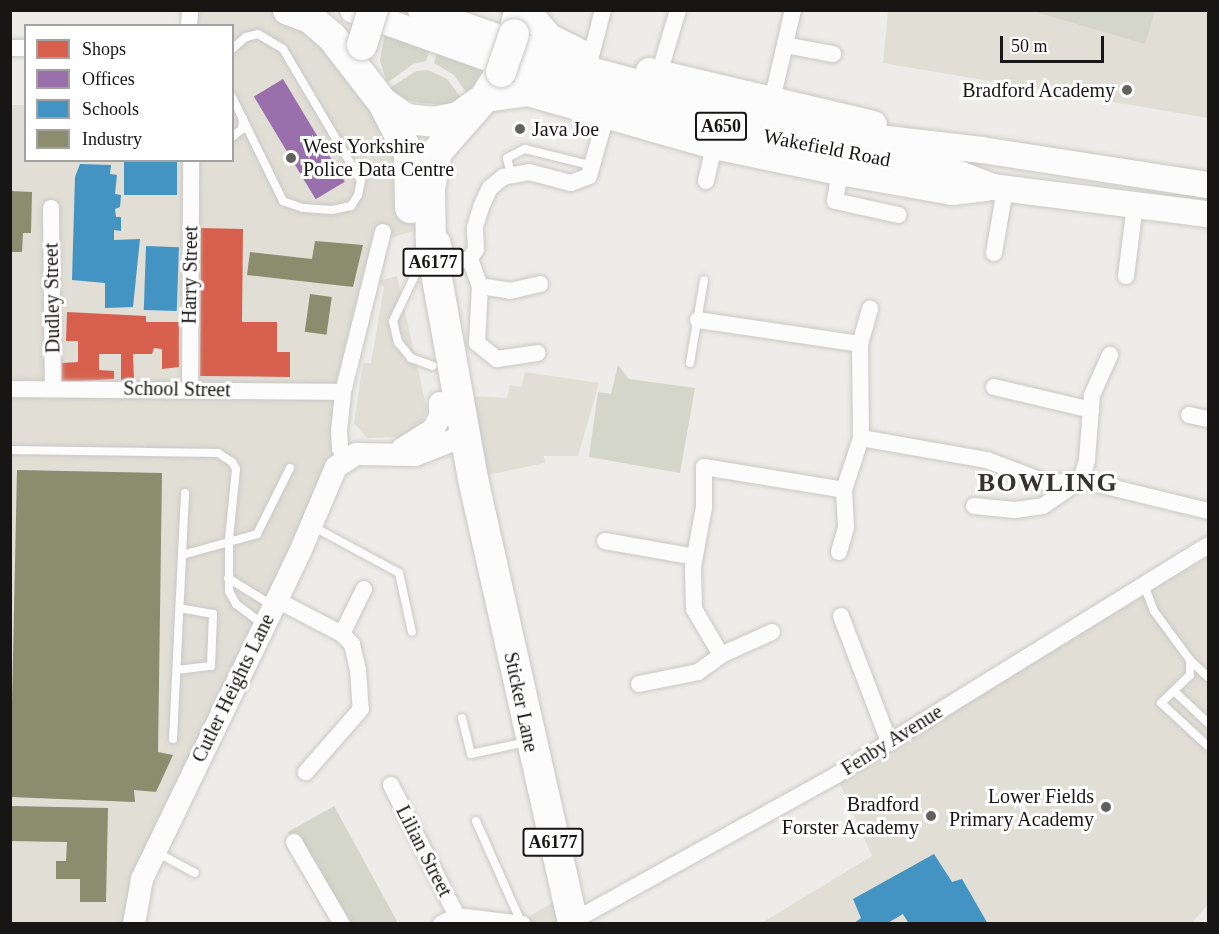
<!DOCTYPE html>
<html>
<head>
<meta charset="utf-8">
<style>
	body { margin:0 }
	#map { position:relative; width:1219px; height:934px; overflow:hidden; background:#edece8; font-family:"Times New Roman",serif }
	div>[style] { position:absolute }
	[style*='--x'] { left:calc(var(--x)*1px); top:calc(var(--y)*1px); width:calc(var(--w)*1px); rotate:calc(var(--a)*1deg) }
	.built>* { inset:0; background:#e1ded6 }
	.green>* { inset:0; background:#d4d6c9 }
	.shops>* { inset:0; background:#d6604d }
	.offices>* { inset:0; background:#9970ab; transform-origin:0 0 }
	.schools>* { inset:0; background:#4393c3; transform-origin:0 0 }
	.industry>* { inset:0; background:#8c8c6e; transform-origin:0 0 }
	.roads { filter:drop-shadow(0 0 2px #c9c8c5) drop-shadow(0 0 2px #c9c8c5) }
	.lane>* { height:8px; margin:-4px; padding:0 4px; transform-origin:4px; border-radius:4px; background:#fcfcfc }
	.street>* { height:16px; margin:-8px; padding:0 8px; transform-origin:8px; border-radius:8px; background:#fcfcfc }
	.secondary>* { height:22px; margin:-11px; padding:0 11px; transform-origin:11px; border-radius:11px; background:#fcfcfc }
	.primary>* { height:26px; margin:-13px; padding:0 13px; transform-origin:13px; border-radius:13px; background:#fcfcfc }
	.highway>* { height:30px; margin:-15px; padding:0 15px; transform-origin:15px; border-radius:15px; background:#fcfcfc }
	.bridges { filter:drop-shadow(0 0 2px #c9c8c5) drop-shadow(0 0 2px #c9c8c5) }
	.highway-bridge>* { height:30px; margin:-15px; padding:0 15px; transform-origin:15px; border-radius:15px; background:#fcfcfc }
	.dots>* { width:16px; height:16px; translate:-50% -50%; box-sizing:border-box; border:3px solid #fff; border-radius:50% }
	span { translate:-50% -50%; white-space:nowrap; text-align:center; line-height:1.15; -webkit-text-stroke:6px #fff; paint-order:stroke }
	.shield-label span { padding:2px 4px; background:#fff; border:2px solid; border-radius:4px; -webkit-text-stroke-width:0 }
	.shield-label { font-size:18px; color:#171614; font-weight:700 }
	.poi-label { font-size:20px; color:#171614 }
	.right { translate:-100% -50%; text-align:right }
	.left { translate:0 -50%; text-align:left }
	.street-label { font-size:20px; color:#171614 }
	.district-label { font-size:26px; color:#34332f; font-weight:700; letter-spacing:1.5px }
	.frame { position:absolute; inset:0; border:12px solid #171614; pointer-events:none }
	.legend { position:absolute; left:24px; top:24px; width:210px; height:138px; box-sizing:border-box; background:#fff; border:2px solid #a2a2a1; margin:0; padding:8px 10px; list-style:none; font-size:18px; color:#171614 }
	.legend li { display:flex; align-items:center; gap:12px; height:30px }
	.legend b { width:30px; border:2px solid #a2a2a1 }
	.scale { position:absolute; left:1000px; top:36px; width:104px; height:27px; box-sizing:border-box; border:3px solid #171614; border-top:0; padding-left:8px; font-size:18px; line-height:21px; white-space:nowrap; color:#171614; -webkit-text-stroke:4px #fff; paint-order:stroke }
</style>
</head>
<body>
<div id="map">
	<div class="built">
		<div style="clip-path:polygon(190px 11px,269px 11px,319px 26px,362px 78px,404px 140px,417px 230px,381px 241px,340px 448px,134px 923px,11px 923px,10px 105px,25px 105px,26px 160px,232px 160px,232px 26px,189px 25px)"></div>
		<div style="clip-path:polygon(888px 11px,1208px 11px,1208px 118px,883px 63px)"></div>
		<div style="clip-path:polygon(397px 276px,427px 410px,420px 427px,403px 437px,367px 438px,354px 423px,363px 363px,371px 363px,384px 287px,378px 281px)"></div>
		<div style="clip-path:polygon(525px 372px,599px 383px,578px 456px,544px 456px,545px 463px,487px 475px,471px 396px,507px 398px,510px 385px,521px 387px)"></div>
		<div style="clip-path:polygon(1208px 557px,1208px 904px,1192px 923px,760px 924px,872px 856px,836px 775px)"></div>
		<div style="clip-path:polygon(566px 894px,569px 924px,521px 922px)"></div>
	</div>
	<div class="green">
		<div style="clip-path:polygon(1040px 10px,1155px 10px,1155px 11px,1145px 44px,1039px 13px)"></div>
		<div style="clip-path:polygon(385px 32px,431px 47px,426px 61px,413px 64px,387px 83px,380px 61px)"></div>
		<div style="clip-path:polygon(438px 50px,485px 65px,468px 95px,454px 75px,434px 63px)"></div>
		<div style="clip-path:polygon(428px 70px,447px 79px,462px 99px,448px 105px,420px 103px,407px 100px,390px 88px,416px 71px)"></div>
		<div style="clip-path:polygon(618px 365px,629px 379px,695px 388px,680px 473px,589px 457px,598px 392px,611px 394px)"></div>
		<div style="clip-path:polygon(334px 806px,398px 923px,342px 923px,288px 832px)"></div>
	</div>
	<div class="shops">
		<div style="clip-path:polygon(201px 228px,243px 229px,242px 322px,277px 322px,277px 352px,290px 352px,290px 377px,200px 376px)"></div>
		<div style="clip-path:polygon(67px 312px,146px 316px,146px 322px,179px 322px,179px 367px,162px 369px,162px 349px,154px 348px,152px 354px,133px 354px,134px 380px,121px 380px,121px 354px,99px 354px,99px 370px,114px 371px,114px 379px,62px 382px,62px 363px,78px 362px,78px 341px,66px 341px)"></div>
	</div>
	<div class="offices">
		<div style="left:283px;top:79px;width:120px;height:34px;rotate:59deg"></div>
	</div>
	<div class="schools">
		<div style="left:124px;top:160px;width:53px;height:35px"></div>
		<div style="clip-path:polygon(80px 164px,111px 165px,110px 174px,117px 175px,115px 194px,121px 195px,120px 207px,115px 209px,116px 217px,121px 217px,121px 231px,114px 230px,114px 240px,140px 239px,133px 307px,105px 308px,105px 283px,72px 280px,75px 177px)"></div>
		<div style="left:146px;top:246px;width:33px;height:64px;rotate:2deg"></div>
		<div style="clip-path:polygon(934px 854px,952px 882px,962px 879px,988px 924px,909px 924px,903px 914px,886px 924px,853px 924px,861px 918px,853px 899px)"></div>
	</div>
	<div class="industry">
		<div style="clip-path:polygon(10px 191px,32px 192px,31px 233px,23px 233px,22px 252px,10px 252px)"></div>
		<div style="clip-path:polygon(315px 241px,363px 245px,353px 287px,247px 275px,250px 252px,312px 259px)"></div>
		<div style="left:310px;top:294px;width:22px;height:38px;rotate:8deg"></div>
		<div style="clip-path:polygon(17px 470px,162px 473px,158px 752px,173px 755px,156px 792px,134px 790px,135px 802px,10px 797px)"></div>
		<div style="clip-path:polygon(10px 806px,108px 808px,106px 902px,80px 902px,80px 879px,56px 879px,56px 861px,66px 861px,67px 842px,10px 841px)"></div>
	</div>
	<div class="roads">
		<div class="lane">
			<div style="--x:232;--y:49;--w:18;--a:-41"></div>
			<div style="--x:246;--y:37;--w:12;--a:-14"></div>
			<div style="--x:258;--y:34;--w:29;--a:31"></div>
			<div style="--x:283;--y:49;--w:153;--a:59.4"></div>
			<div style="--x:361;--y:181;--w:14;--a:102"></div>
			<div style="--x:358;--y:195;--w:13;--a:122"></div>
			<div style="--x:351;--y:206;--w:19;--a:168"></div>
			<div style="--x:332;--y:210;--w:29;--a:-176"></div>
			<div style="--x:303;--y:208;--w:21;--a:-161"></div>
			<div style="--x:283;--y:201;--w:116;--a:-116.1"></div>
			<div style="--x:232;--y:137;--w:13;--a:-39"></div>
			<div style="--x:242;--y:129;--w:10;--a:-84"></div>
			<div style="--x:511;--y:174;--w:16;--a:-104"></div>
			<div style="--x:507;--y:158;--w:20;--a:-27"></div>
			<div style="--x:525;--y:149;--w:66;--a:14"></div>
			<div style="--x:589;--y:165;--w:6;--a:-18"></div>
			<div style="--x:414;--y:277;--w:49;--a:115.5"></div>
			<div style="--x:393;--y:321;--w:22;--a:77"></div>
			<div style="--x:398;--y:342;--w:21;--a:51"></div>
			<div style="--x:411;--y:358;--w:23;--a:20"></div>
			<div style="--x:690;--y:363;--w:84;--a:-80.4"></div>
			<div style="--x:10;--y:450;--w:208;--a:0.8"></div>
			<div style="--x:218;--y:453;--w:17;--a:33"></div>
			<div style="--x:232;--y:462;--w:8;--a:60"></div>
			<div style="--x:236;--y:469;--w:70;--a:95.7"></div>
			<div style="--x:229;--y:539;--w:52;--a:90"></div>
			<div style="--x:229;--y:591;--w:15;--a:62"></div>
			<div style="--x:236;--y:604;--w:35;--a:37"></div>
			<div style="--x:312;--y:526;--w:99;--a:28.4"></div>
			<div style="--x:399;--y:573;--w:60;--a:77.6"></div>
			<div style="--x:182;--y:555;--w:62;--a:-87.2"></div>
			<div style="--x:228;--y:578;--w:53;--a:31.9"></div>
			<div style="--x:1144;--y:585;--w:28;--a:69"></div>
			<div style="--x:1154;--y:611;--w:61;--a:53.7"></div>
			<div style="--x:177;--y:670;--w:34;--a:-7"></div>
			<div style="--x:211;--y:666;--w:52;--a:-87.8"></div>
			<div style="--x:213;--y:614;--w:34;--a:-170"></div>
			<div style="--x:1208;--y:677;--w:25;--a:-137"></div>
			<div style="--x:1190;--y:660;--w:15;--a:90"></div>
			<div style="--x:1190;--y:675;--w:40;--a:136"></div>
			<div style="--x:1161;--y:703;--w:64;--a:42.5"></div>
			<div style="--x:1174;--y:691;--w:47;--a:43.3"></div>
			<div style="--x:462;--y:718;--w:37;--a:76"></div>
			<div style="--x:471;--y:754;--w:56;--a:-12.3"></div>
			<div style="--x:173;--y:739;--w:184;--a:-87.2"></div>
			<div style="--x:182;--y:555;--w:78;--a:-15.6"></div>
			<div style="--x:257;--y:534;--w:74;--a:-63.4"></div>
			<div style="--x:476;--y:821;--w:111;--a:66"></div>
			<div style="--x:156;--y:852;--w:44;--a:28.3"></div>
		</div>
		<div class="street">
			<div style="--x:189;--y:26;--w:16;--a:-86"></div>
			<div style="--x:785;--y:45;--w:49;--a:10.6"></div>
			<div style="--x:10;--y:48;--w:16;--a:0"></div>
			<div style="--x:591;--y:56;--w:48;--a:-75.4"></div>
			<div style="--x:659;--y:74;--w:67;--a:-73.5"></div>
			<div style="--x:772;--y:100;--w:92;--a:-76.9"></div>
			<div style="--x:840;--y:172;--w:29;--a:100"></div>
			<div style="--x:835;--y:201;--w:65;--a:12.5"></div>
			<div style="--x:706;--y:181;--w:36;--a:-77"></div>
			<div style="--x:51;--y:208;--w:181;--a:89.4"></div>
			<div style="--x:442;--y:240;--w:17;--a:77"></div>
			<div style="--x:446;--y:257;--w:9;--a:36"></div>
			<div style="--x:453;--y:262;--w:17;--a:-10"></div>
			<div style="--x:470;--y:259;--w:12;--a:-59"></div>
			<div style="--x:476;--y:249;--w:22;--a:-93"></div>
			<div style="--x:475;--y:227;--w:21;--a:-73"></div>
			<div style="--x:481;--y:207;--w:21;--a:-65"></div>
			<div style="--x:490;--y:188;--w:17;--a:-40"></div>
			<div style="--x:503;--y:177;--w:26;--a:-11"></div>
			<div style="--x:529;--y:172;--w:43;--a:14.7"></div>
			<div style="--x:571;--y:183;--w:19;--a:-21"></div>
			<div style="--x:589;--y:176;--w:62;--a:-74.2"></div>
			<div style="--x:994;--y:253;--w:65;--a:-80.2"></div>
			<div style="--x:470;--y:259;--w:29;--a:70"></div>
			<div style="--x:480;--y:286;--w:57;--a:93"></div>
			<div style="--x:477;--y:343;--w:26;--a:39"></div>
			<div style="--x:497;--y:359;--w:41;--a:-8.3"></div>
			<div style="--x:1126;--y:276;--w:72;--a:-82.8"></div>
			<div style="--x:480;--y:286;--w:30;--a:9"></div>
			<div style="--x:510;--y:291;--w:31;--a:-13"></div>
			<div style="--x:698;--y:320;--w:164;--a:8.4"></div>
			<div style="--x:860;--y:344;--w:94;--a:89.4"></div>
			<div style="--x:860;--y:344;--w:37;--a:-74"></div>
			<div style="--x:994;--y:387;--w:100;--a:13.3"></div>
			<div style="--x:10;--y:389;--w:333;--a:0.5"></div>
			<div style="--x:190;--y:389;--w:229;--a:-89.7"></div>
			<div style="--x:1189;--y:415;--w:19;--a:12"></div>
			<div style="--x:345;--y:458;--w:11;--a:-117"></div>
			<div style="--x:340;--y:448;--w:17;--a:-93"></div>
			<div style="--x:339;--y:431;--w:39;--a:-84"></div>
			<div style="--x:343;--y:392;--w:165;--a:-76"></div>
			<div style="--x:974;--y:506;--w:41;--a:5.6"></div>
			<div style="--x:1015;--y:510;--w:28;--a:-8"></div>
			<div style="--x:1043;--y:506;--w:46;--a:-34.4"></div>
			<div style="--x:1081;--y:480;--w:131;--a:13.7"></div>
			<div style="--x:605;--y:541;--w:91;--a:10.1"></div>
			<div style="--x:839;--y:552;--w:25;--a:-74"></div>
			<div style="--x:846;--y:528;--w:38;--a:-93"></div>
			<div style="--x:277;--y:600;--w:73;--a:27.6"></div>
			<div style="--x:342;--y:634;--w:14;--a:45"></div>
			<div style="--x:352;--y:644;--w:27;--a:77"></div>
			<div style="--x:358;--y:670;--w:39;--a:86"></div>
			<div style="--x:361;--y:709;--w:84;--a:131.1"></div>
			<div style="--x:841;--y:616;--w:135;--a:69.1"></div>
			<div style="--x:772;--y:632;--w:56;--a:155.7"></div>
			<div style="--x:721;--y:655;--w:53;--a:-120.4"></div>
			<div style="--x:694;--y:609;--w:42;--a:-91.4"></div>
			<div style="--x:693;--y:567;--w:61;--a:-79.6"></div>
			<div style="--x:704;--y:507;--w:40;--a:-90"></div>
			<div style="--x:704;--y:467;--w:142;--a:9.3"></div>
			<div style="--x:844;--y:490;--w:55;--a:-71.9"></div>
			<div style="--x:861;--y:438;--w:128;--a:9.9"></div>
			<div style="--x:987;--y:460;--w:65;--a:20.7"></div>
			<div style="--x:1048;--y:483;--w:33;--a:-5"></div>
			<div style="--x:1081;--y:480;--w:21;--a:-73"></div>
			<div style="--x:1087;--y:460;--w:65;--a:-85.6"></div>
			<div style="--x:1092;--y:395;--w:44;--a:-65.8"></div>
			<div style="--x:342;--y:634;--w:50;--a:-63.9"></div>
			<div style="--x:639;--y:684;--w:60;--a:-11.5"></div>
			<div style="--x:698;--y:672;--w:29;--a:-36"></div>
			<div style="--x:391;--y:785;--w:147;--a:63.3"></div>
			<div style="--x:294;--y:842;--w:95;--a:59.7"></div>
			<div style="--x:573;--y:921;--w:301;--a:-29"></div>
			<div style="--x:836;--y:775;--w:437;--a:-31.7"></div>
			<div style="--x:441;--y:924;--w:18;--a:-27"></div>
			<div style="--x:457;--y:916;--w:66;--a:6.9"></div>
		</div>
		<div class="secondary">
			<div style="--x:402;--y:449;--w:36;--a:-32"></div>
			<div style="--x:433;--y:430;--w:15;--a:-62"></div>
			<div style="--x:440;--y:417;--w:14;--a:-90"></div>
			<div style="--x:134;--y:924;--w:46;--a:-79.9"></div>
			<div style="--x:142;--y:879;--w:363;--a:-64.2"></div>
			<div style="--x:300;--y:552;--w:92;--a:-67"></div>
			<div style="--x:336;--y:467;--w:24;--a:-33"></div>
			<div style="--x:356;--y:454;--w:59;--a:1"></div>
			<div style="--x:415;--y:455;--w:55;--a:-21.4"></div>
		</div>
		<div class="primary">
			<div style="--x:353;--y:10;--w:239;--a:19.6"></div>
			<div style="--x:578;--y:90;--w:192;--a:14.2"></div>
			<div style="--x:764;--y:137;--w:193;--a:10.4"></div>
			<div style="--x:954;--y:172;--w:42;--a:21"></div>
			<div style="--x:993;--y:187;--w:217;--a:7.2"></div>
			<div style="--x:421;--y:10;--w:175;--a:19.7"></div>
			<div style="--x:586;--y:69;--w:240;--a:15"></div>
			<div style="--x:818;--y:131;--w:165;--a:6.6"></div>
			<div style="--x:982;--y:150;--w:229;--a:8.8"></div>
			<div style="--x:527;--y:10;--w:35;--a:50"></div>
			<div style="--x:550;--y:37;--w:36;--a:27"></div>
			<div style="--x:649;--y:71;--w:231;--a:13.3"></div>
			<div style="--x:484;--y:99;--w:44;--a:-7.8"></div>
			<div style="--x:528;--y:93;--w:193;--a:15.9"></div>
			<div style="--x:714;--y:146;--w:129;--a:11.7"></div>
			<div style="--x:840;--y:172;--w:114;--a:10.1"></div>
			<div style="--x:952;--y:192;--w:35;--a:-7"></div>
		</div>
		<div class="highway">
			<div style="--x:288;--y:10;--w:23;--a:20"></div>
			<div style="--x:310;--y:18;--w:29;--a:41"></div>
			<div style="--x:332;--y:37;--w:83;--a:52.3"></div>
			<div style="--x:383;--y:103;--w:29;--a:34"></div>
			<div style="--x:407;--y:119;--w:27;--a:6"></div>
			<div style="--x:434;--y:122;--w:25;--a:-12"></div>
			<div style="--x:458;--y:117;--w:32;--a:-35"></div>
			<div style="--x:484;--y:99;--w:32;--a:-58"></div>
			<div style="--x:514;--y:34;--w:25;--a:-78"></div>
			<div style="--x:383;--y:103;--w:57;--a:63"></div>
			<div style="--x:409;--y:154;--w:54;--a:88.9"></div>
			<div style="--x:479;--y:104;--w:64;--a:131.2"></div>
			<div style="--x:437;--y:152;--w:38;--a:101"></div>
			<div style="--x:430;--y:189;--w:56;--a:89"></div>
			<div style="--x:431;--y:245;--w:238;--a:79.8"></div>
			<div style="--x:473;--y:479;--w:456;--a:77.3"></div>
		</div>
	</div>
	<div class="bridges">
		<div class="highway-bridge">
			<div style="--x:362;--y:45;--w:37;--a:-73"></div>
			<div style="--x:501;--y:72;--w:40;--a:-71.1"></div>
		</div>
	</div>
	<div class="dots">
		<div style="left:1127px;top:90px;background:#62615e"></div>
		<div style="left:520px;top:129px;background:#62615e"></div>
		<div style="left:291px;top:158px;background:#62615e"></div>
		<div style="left:1106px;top:807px;background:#62615e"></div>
		<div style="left:931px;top:816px;background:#62615e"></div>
	</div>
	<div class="shield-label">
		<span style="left:721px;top:126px">A650</span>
		<span style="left:433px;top:262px">A6177</span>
		<span style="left:553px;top:842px">A6177</span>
	</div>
	<div class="poi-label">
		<span class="right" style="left:1115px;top:90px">Bradford Academy</span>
		<span class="left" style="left:532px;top:129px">Java Joe</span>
		<span class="left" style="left:303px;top:158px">West Yorkshire<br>Police Data Centre</span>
		<span class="right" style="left:1094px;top:808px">Lower Fields<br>Primary Academy</span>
		<span class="right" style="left:919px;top:816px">Bradford<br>Forster Academy</span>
	</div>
	<div class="street-label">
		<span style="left:827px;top:148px;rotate:11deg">Wakefield Road</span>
		<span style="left:190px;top:275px;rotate:-89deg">Harry Street</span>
		<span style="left:52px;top:298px;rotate:-91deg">Dudley Street</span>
		<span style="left:177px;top:389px;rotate:1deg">School Street</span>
		<span style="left:233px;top:688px;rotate:-64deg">Cutler Heights Lane</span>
		<span style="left:521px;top:702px;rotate:78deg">Sticker Lane</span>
		<span style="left:892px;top:740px;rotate:-32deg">Fenby Avenue</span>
		<span style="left:424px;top:851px;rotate:63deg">Lilian Street</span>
	</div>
	<div class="district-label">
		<span style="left:1048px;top:483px">BOWLING</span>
	</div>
	<div class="frame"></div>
	<ul class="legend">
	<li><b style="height:16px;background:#d6604d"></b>Shops</li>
	<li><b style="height:16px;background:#9970ab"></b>Offices</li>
	<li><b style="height:16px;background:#4393c3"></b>Schools</li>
	<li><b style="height:16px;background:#8c8c6e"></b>Industry</li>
	</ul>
	<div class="scale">50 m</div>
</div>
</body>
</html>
